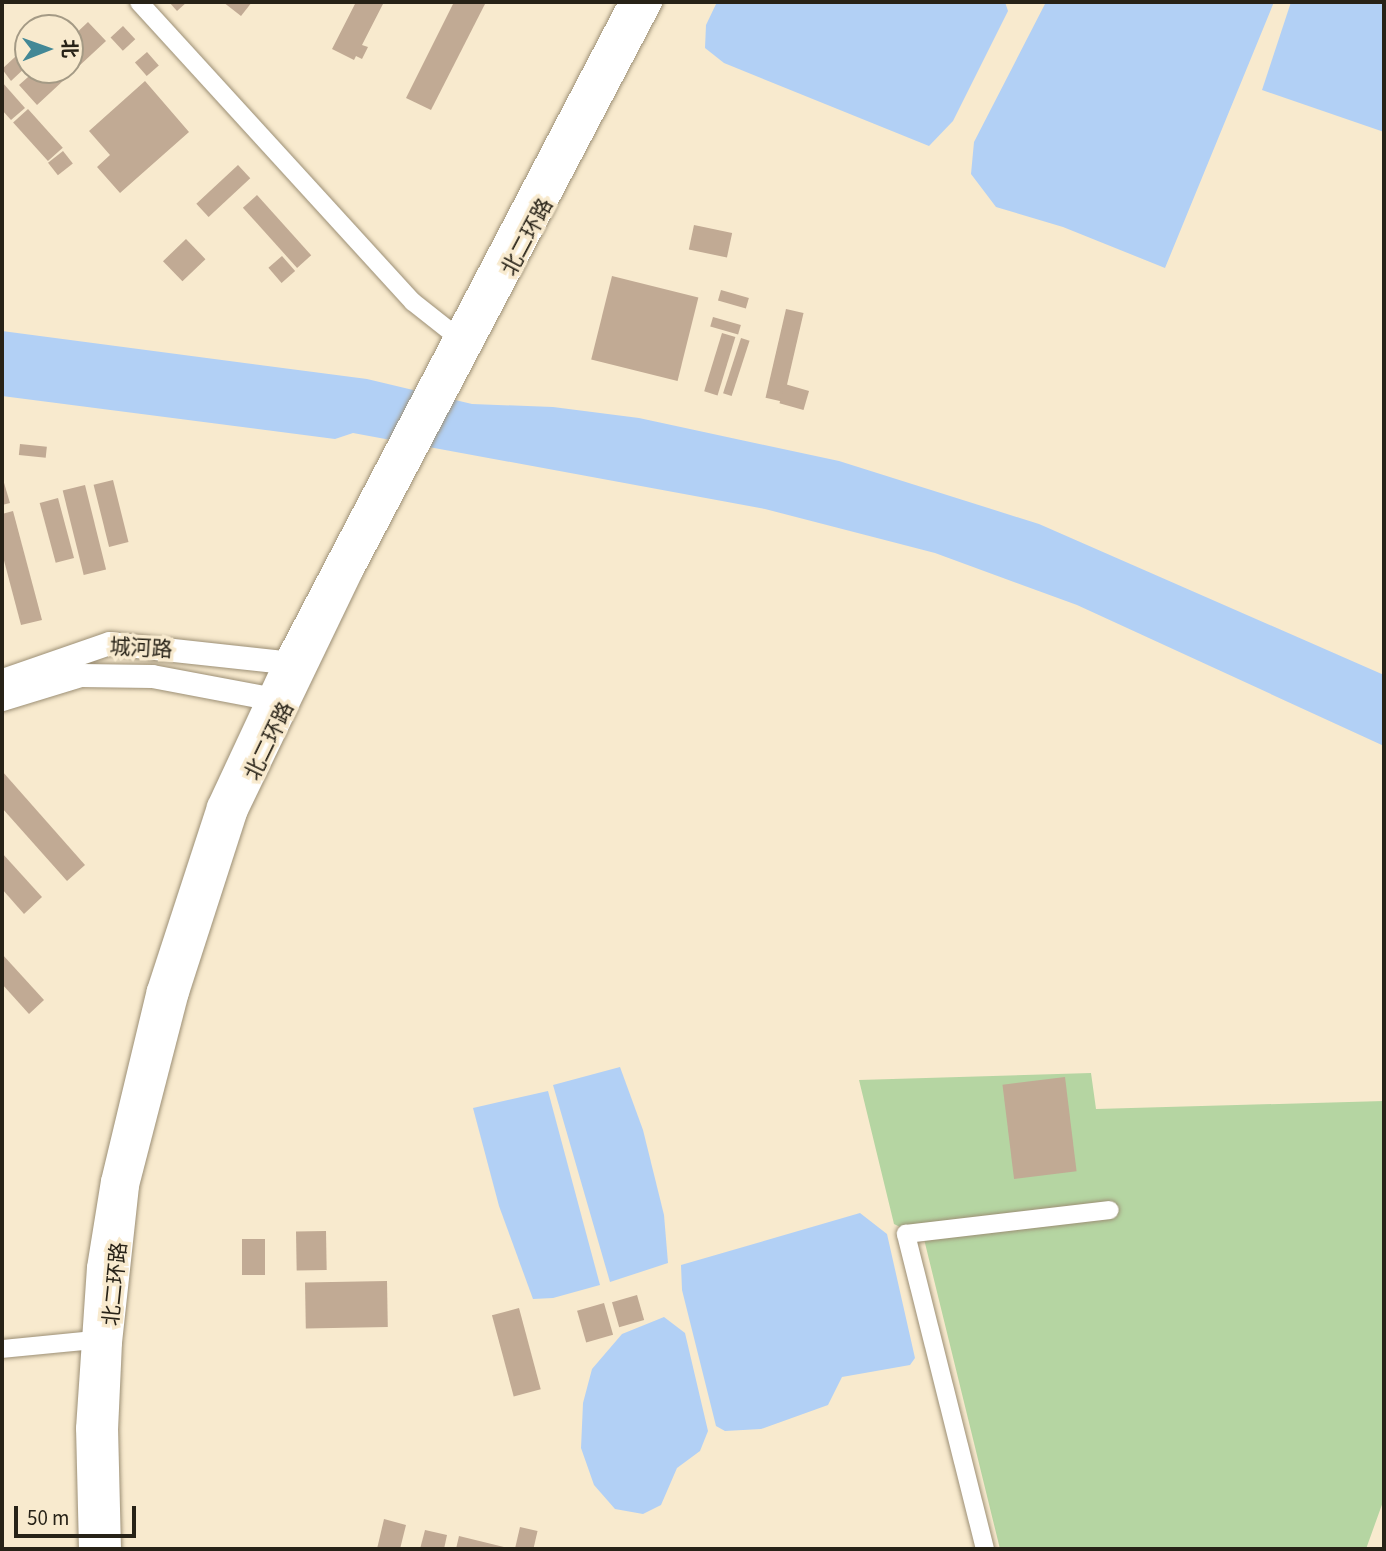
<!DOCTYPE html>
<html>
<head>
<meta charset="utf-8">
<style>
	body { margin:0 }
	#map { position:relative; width:1386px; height:1551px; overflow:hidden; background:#f8eace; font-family:"Source Sans 3","Noto Sans SC",sans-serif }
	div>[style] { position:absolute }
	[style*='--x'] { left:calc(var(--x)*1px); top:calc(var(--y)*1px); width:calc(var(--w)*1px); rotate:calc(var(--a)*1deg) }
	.green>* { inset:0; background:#b5d5a2 }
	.water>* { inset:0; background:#b2d0f5 }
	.building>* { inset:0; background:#c1aa94; transform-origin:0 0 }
	.roads { filter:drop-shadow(0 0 2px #9c8f75) drop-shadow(0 0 2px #9c8f75) }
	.minor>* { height:18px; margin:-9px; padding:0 9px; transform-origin:9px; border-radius:9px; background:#fff }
	.major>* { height:23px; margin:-11.5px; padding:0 11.5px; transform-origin:11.5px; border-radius:11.5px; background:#fff }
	span { translate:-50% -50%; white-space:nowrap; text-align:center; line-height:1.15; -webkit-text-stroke:7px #f8eace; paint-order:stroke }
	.street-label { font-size:21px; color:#272217 }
	.frame { position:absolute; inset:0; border:4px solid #272217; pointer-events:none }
	.north { position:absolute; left:14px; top:14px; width:70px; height:70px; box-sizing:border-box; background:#f8eace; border:2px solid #a49a85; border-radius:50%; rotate:89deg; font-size:19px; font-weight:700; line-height:28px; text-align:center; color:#272217 }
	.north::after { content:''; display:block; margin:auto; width:24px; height:32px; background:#438896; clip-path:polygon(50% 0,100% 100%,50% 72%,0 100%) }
	.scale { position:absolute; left:14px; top:1506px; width:122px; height:32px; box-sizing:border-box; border:4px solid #272217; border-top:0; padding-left:9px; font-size:21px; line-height:24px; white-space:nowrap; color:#272217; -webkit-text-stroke:5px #f8eace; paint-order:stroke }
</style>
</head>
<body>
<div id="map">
	<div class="green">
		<div style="clip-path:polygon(1091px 1073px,1096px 1109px,1384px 1101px,1384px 1499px,1366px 1549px,1000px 1549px,924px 1239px,894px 1224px,859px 1080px)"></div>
	</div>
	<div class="water">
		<div style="clip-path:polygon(717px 2px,1005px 2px,1008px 11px,953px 121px,929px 146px,724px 63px,705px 48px,706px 25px)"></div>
		<div style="clip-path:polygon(1046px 2px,1274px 2px,1165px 268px,1063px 227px,996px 207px,971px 174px,974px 142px)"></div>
		<div style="clip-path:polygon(1291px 2px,1384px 2px,1384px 132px,1262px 90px)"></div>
		<div style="clip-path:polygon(2px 331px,367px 379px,472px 404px,553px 407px,639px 418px,839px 461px,1039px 524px,1384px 675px,1384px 746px,1077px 605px,935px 553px,765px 509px,353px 433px,335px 439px,2px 396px)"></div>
		<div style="clip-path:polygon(620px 1067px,643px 1130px,664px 1215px,668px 1263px,610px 1282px,553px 1085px)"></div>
		<div style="clip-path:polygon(548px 1091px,600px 1285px,553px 1298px,533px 1299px,499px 1206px,473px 1108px)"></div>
		<div style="clip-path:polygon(860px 1213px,887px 1234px,915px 1358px,910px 1365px,842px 1377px,828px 1405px,761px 1429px,725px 1431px,716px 1426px,682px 1290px,681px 1265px)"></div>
		<div style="clip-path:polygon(664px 1317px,685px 1333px,708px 1431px,700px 1451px,677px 1468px,661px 1505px,643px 1514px,615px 1509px,594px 1485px,581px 1448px,583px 1403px,592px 1369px,622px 1334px)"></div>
	</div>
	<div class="building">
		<div style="clip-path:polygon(169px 2px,187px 2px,177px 11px)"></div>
		<div style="clip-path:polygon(223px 2px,252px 2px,241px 16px)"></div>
		<div style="clip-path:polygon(356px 2px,384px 2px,362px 45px,368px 47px,362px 59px,356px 56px,354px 60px,332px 49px)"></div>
		<div style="clip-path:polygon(454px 2px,486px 2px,431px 110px,406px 98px)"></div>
		<div style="clip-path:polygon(59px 17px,69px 28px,47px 28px)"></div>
		<div style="clip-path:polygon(88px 22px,106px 41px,37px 105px,19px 85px,36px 70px,70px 70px,70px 39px)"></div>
		<div style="left:123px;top:26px;width:18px;height:17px;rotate:47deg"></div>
		<div style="clip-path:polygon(28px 45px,28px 65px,11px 81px,2px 69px)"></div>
		<div style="left:147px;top:52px;width:18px;height:16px;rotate:49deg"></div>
		<div style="clip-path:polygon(145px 81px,189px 132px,120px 193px,97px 167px,110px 155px,89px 131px)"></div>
		<div style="clip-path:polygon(2px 82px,25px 108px,11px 120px,2px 110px)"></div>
		<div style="left:28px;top:109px;width:52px;height:20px;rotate:48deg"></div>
		<div style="left:63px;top:151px;width:16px;height:19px;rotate:52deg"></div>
		<div style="left:238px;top:165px;width:18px;height:57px;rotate:47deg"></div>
		<div style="left:257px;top:195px;width:81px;height:19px;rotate:48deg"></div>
		<div style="left:694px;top:225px;width:39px;height:25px;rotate:12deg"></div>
		<div style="left:186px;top:239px;width:28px;height:32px;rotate:46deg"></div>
		<div style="left:282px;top:256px;width:20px;height:18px;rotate:49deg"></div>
		<div style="left:612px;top:276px;width:89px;height:86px;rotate:14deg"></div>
		<div style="left:721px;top:290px;width:29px;height:11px;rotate:16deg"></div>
		<div style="left:786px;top:309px;width:18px;height:91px;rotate:13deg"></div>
		<div style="left:713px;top:317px;width:29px;height:10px;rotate:16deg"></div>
		<div style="left:722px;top:333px;width:14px;height:61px;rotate:17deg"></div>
		<div style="left:741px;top:338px;width:9px;height:58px;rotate:18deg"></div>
		<div style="left:785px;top:384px;width:25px;height:20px;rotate:16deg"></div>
		<div style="left:20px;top:444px;width:27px;height:11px;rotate:6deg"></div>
		<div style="clip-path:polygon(2px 476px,10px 503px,2px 505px)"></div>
		<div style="left:113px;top:480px;width:64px;height:20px;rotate:76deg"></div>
		<div style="left:85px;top:485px;width:87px;height:23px;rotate:76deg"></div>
		<div style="left:58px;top:498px;width:62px;height:19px;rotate:75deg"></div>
		<div style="clip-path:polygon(13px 511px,42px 620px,21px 625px,2px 553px,2px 514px)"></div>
		<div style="clip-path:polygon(2px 771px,85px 865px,67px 881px,2px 808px)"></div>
		<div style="clip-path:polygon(2px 853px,42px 897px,24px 914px,2px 889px)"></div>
		<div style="clip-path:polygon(2px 954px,44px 1000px,29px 1014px,2px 984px)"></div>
		<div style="left:1065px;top:1077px;width:95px;height:63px;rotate:83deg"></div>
		<div style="left:326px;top:1231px;width:39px;height:30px;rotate:89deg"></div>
		<div style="left:242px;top:1239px;width:23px;height:36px"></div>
		<div style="left:387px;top:1281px;width:46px;height:82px;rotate:89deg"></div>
		<div style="left:637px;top:1295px;width:26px;height:26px;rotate:74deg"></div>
		<div style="left:604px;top:1303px;width:33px;height:28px;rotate:74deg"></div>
		<div style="left:519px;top:1308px;width:84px;height:28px;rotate:75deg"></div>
		<div style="clip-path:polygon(384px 1519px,406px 1525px,400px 1549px,377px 1549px)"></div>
		<div style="left:520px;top:1527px;width:18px;height:21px;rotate:13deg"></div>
		<div style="clip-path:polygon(425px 1530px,447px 1535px,444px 1549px,420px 1549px)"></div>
		<div style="clip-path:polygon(459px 1536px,508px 1548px,508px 1549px,456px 1549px)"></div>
	</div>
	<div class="roads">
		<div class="minor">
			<div style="--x:139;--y:2;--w:406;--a:47.6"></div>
			<div style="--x:413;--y:302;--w:55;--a:38.3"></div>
			<div style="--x:2;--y:1349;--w:91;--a:-5.6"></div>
			<div style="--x:985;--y:1549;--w:325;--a:-104.1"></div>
			<div style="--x:906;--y:1234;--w:205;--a:-6.7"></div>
		</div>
		<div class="major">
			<div style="--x:2;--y:680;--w:113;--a:-19.1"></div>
			<div style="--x:109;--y:643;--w:177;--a:6.2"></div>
			<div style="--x:2;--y:699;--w:82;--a:-17.1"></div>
			<div style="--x:80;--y:675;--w:72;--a:0.8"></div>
			<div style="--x:152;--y:676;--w:118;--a:10.7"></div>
			<div style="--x:90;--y:1549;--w:121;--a:-91.4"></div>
			<div style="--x:87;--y:1428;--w:161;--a:-86.1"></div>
			<div style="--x:98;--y:1267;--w:87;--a:-80.8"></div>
			<div style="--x:112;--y:1181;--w:196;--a:-76.5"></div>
			<div style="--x:158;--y:990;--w:194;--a:-71.9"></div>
			<div style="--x:218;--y:806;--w:159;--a:-65"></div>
			<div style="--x:285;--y:662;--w:745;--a:-62.4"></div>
			<div style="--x:109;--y:1549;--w:119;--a:-91.4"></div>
			<div style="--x:106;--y:1430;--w:88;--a:-87.4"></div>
			<div style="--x:110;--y:1342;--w:158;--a:-83.8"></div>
			<div style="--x:127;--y:1185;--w:199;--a:-75.5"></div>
			<div style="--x:177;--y:992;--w:189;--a:-72.1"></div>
			<div style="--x:235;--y:812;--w:270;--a:-64.3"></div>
			<div style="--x:352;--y:569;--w:641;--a:-62.27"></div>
		</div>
	</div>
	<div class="street-label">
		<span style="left:527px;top:237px;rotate:-62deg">北二环路</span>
		<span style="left:141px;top:648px;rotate:3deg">城河路</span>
		<span style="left:269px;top:741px;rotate:-64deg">北二环路</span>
		<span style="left:115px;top:1284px;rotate:-84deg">北二环路</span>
	</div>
	<div class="frame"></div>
	<div class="north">北</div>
	<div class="scale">50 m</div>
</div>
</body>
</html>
